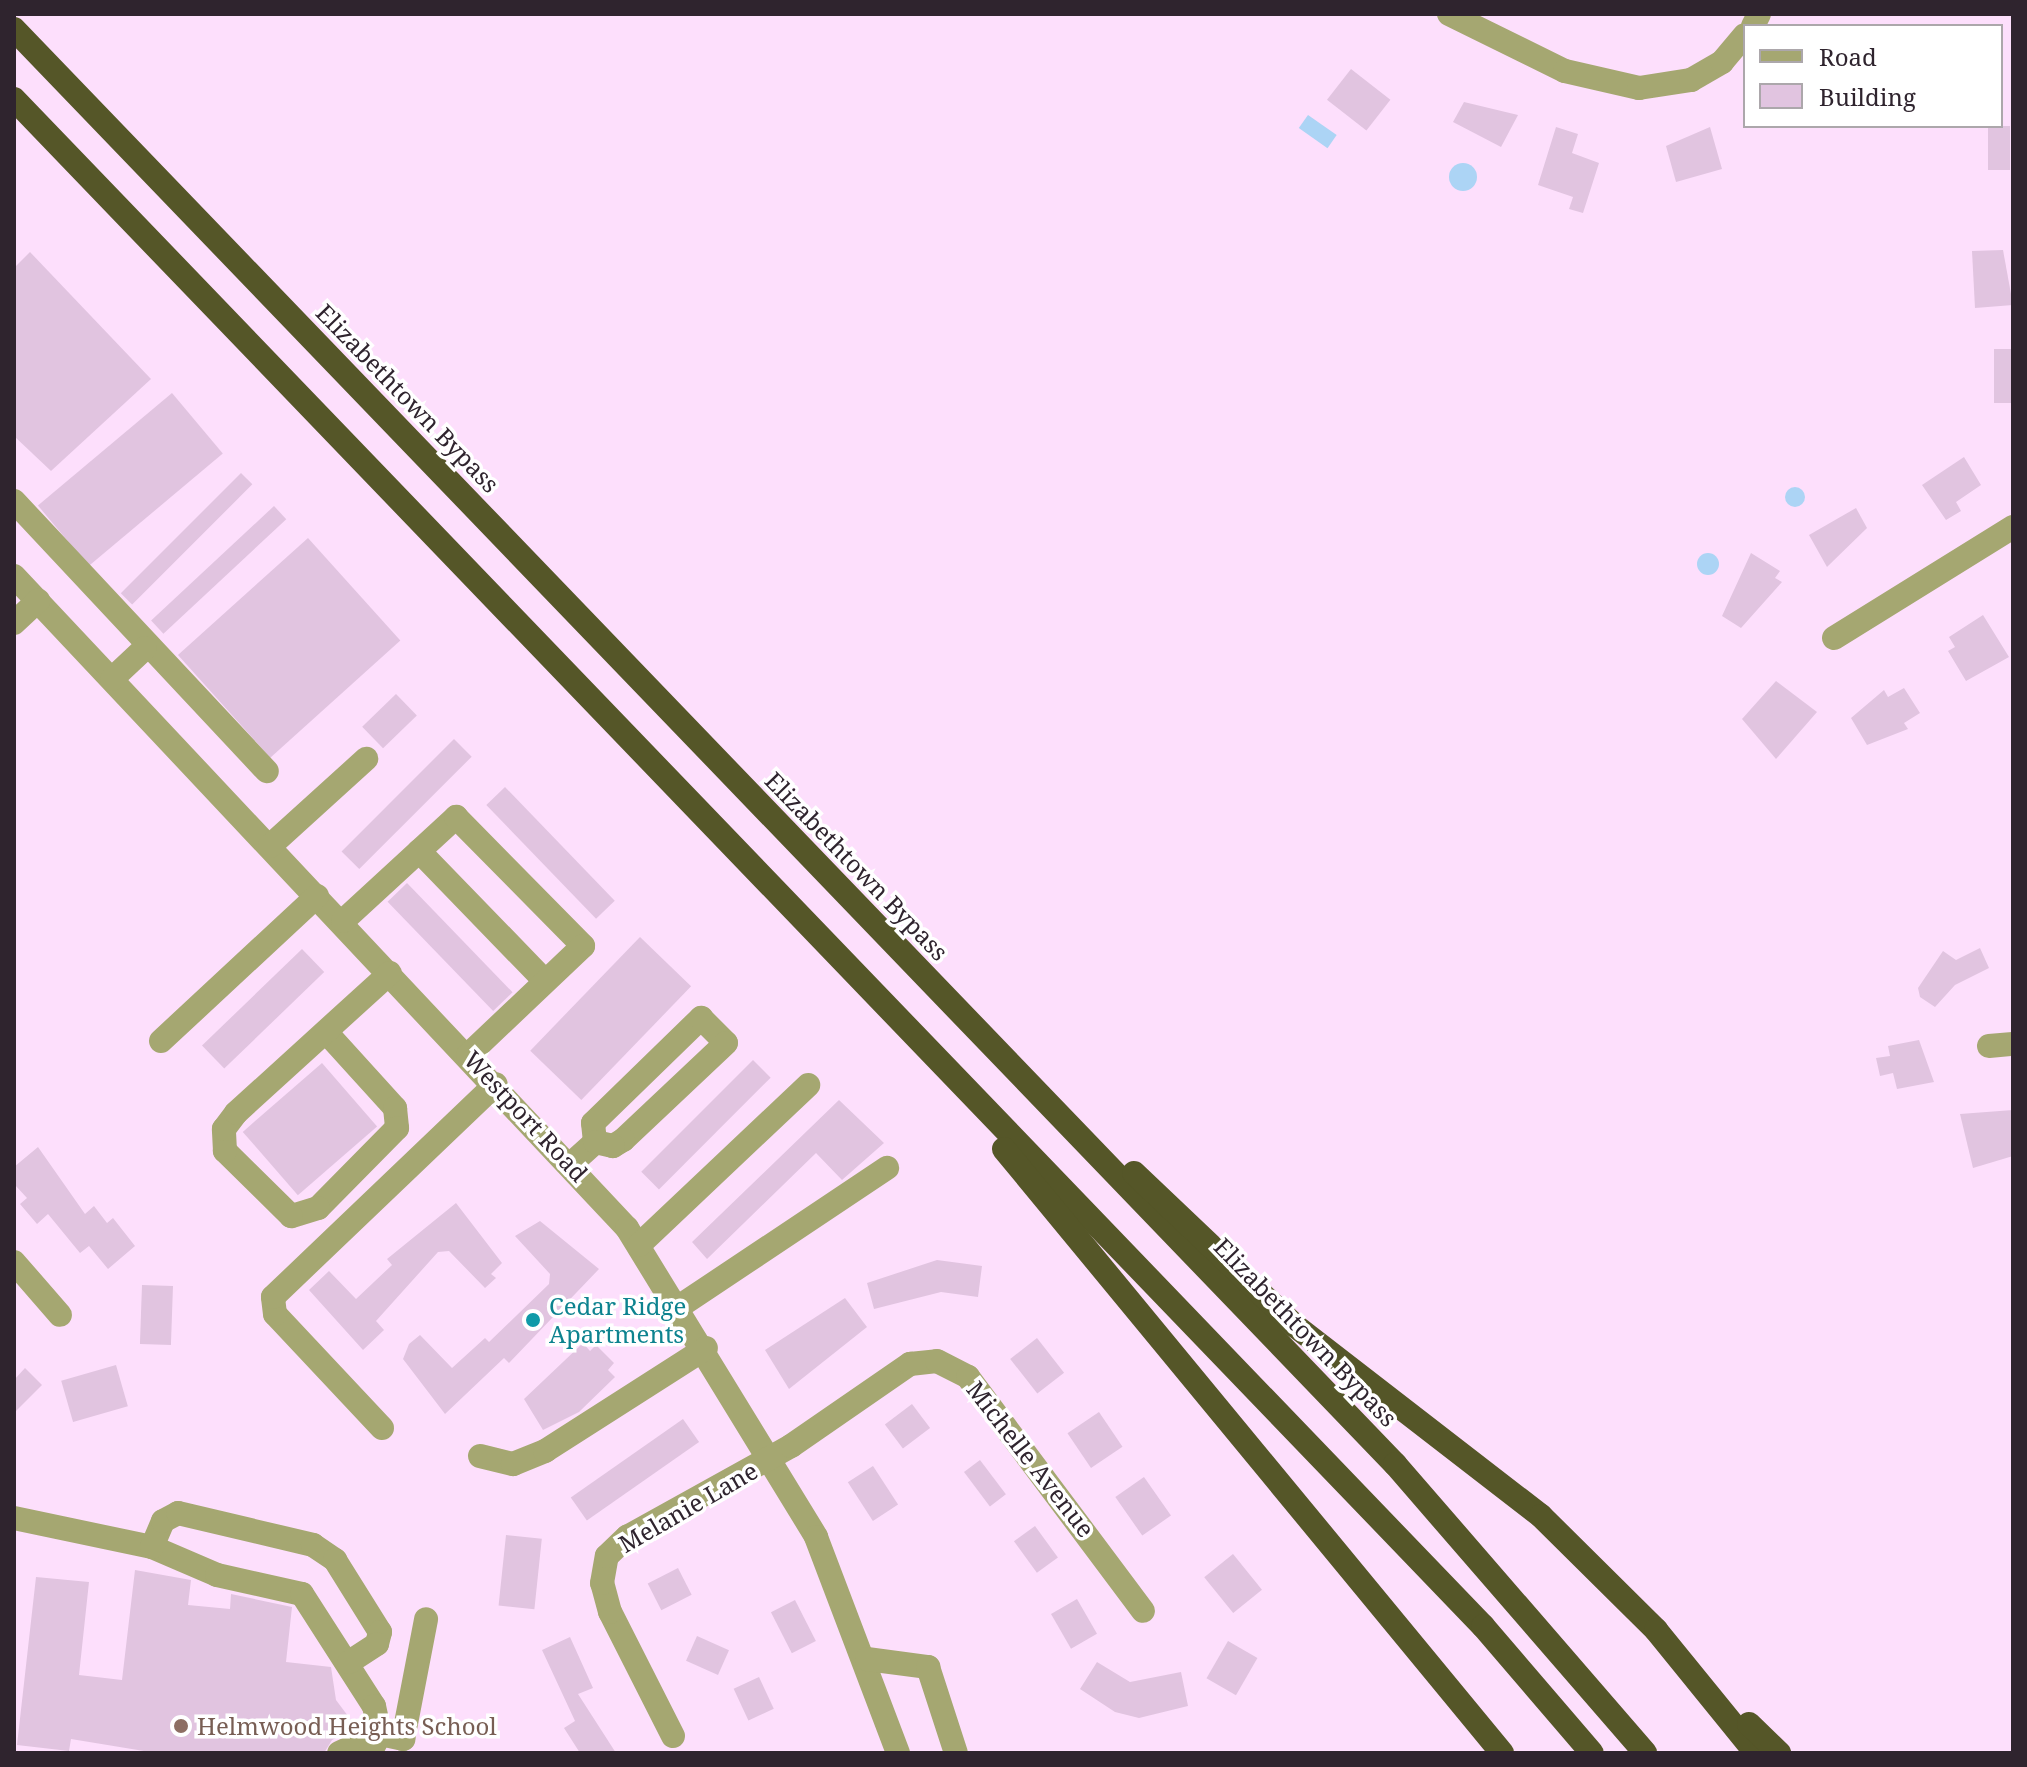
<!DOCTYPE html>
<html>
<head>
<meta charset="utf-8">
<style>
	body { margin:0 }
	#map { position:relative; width:2027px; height:1767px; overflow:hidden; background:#fddffc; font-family:"Noto Serif",serif }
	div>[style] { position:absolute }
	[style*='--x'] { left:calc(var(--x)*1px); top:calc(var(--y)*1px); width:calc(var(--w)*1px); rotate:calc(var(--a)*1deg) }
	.water>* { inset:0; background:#acd4f5; transform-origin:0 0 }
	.round { border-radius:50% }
	.building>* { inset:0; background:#e1c4e0; transform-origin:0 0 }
	.minor>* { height:24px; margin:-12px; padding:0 12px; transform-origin:12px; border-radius:12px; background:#a5a771 }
	.highway>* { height:24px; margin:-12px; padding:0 12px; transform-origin:12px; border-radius:12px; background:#555628 }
	.dots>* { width:22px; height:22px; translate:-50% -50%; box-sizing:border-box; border:4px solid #fff; border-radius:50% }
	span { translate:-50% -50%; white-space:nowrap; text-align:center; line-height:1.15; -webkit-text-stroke:7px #fff; paint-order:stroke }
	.street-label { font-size:24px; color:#2f242e }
	.culture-label { font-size:24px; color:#0d838f }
	.left { translate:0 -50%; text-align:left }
	.education-label { font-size:24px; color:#785e54 }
	.frame { position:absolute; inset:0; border:16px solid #2f242e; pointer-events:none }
	.legend { position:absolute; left:1743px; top:24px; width:260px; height:104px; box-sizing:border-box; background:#fff; border:2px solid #aca7ab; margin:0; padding:10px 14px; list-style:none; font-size:24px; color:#2f242e }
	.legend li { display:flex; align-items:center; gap:16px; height:40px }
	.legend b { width:40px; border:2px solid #aca7ab }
</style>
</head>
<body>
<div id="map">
	<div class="water">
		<div style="left:1308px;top:115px;width:35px;height:16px;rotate:35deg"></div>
		<div class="round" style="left:1449px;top:163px;width:28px;height:28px"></div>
		<div class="round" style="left:1785px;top:487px;width:20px;height:20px"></div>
		<div class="round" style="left:1697px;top:553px;width:22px;height:22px"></div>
	</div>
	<div class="building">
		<div style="left:1351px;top:69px;width:50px;height:39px;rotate:38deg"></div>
		<div style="clip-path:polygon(1464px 102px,1518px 115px,1501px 147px,1453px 122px)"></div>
		<div style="left:1988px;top:126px;width:22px;height:44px"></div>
		<div style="clip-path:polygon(1556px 127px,1578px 134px,1572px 153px,1599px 163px,1583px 213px,1569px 209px,1573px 197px,1538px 185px)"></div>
		<div style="clip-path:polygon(1710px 127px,1722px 169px,1676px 182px,1666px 146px)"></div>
		<div style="clip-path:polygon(2003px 250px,2013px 305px,1975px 308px,1972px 251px)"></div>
		<div style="clip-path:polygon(30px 252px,151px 379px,51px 471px,14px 436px,14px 268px)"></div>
		<div style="left:1994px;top:349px;width:19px;height:54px"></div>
		<div style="left:172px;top:393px;width:79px;height:175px;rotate:50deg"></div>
		<div style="clip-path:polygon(1964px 457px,1981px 485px,1956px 502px,1961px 511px,1946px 520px,1922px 485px)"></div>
		<div style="left:241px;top:473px;width:16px;height:170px;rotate:45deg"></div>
		<div style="left:274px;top:506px;width:18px;height:168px;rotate:47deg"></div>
		<div style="clip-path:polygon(1856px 508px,1867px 528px,1827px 567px,1809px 535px)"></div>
		<div style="left:308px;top:538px;width:138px;height:175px;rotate:48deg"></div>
		<div style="clip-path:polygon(1751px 553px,1780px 571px,1775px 578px,1782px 582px,1741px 628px,1722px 616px)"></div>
		<div style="clip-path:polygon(1983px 615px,2009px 657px,1966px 681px,1948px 651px,1955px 647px,1949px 637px)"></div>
		<div style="clip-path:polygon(1776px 681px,1817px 712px,1776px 759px,1742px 719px)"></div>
		<div style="clip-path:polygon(1904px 688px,1920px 713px,1904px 723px,1908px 729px,1867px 745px,1851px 718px,1884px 690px,1888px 697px)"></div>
		<div style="left:396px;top:694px;width:30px;height:47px;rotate:46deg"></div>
		<div style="left:454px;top:739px;width:25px;height:159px;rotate:45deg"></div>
		<div style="left:505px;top:787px;width:158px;height:26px;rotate:46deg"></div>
		<div style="left:407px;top:883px;width:152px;height:27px;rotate:46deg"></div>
		<div style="left:640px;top:937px;width:71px;height:158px;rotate:44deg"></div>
		<div style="clip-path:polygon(1980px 948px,1989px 968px,1955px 985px,1935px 1007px,1920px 997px,1918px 988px,1943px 951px,1956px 960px)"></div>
		<div style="left:302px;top:949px;width:32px;height:139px;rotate:46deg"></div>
		<div style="clip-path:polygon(1919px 1040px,1934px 1082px,1897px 1089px,1893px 1073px,1880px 1076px,1876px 1058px,1890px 1056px,1888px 1046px)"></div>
		<div style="left:753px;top:1060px;width:25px;height:158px;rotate:45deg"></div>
		<div style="left:322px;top:1063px;width:84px;height:105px;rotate:49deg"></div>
		<div style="clip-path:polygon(839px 1100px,884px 1143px,842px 1180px,816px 1153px,707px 1259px,692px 1242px)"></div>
		<div style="clip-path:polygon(2013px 1110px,2013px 1156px,1973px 1168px,1960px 1114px)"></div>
		<div style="clip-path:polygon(38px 1147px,85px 1214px,94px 1206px,107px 1223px,113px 1218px,135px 1246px,108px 1269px,89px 1246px,80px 1253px,48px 1214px,37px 1224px,20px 1204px,27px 1198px,15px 1185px,14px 1167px)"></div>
		<div style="clip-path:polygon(456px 1203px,502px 1263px,491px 1274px,496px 1278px,485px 1288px,449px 1251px,438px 1252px,376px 1321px,384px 1330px,363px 1350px,309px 1290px,329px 1271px,356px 1299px,392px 1265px,387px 1259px)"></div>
		<div style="clip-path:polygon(540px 1221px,599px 1269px,509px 1363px,504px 1358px,445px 1414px,403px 1359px,409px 1344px,420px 1335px,452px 1368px,485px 1338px,489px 1342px,549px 1284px,550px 1274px,515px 1236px)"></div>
		<div style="clip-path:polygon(937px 1260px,982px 1266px,978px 1297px,941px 1292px,874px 1309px,867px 1283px)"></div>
		<div style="left:142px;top:1285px;width:31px;height:59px;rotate:2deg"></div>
		<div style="clip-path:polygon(845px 1298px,867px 1327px,789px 1389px,765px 1350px)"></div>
		<div style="left:1037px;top:1338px;width:44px;height:34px;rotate:52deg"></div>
		<div style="clip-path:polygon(583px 1343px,590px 1351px,596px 1345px,614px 1363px,608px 1370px,615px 1377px,579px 1412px,543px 1430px,524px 1399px)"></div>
		<div style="left:116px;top:1365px;width:43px;height:57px;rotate:74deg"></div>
		<div style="clip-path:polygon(25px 1368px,42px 1385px,14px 1413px,14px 1380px)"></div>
		<div style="left:912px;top:1404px;width:30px;height:34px;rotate:53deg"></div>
		<div style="left:1099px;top:1412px;width:42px;height:38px;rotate:56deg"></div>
		<div style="left:683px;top:1419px;width:28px;height:137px;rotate:55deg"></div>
		<div style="left:980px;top:1460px;width:43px;height:20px;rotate:53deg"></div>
		<div style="left:873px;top:1466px;width:46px;height:30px;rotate:57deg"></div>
		<div style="left:1144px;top:1477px;width:47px;height:35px;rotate:55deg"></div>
		<div style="left:1035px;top:1526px;width:39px;height:26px;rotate:54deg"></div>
		<div style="left:506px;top:1535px;width:36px;height:71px;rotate:6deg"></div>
		<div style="left:1233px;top:1554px;width:46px;height:37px;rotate:51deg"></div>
		<div style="left:678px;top:1568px;width:30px;height:34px;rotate:63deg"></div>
		<div style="clip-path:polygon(135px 1570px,191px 1580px,188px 1605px,230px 1609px,231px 1594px,292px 1607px,286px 1662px,331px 1667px,336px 1700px,357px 1728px,332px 1740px,324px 1753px,156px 1753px,71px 1739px,69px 1751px,17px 1745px,36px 1577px,89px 1582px,79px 1675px,122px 1680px)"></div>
		<div style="left:1077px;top:1599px;width:40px;height:30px;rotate:60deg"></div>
		<div style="left:795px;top:1600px;width:46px;height:27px;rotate:63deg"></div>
		<div style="left:697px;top:1636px;width:35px;height:27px;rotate:24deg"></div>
		<div style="clip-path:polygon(570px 1637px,593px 1688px,578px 1694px,616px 1753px,580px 1753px,564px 1728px,575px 1721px,542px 1650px)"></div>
		<div style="left:1228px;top:1641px;width:34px;height:43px;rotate:30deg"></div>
		<div style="clip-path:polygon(1097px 1662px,1130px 1682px,1181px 1672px,1188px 1706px,1139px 1718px,1115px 1712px,1080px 1689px)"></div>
		<div style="left:759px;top:1677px;width:35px;height:28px;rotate:65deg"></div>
	</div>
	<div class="minor">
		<div style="--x:1449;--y:14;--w:129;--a:26.2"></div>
		<div style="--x:1565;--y:71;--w:76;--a:12.9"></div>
		<div style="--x:1639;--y:88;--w:53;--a:-8.7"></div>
		<div style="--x:1691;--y:80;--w:36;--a:-30"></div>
		<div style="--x:1722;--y:62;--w:35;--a:-50"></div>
		<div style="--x:1753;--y:26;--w:13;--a:-63"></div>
		<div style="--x:14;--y:501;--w:370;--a:46.9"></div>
		<div style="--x:14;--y:576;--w:895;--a:46.77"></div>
		<div style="--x:627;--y:1228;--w:362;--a:58.5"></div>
		<div style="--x:816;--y:1537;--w:231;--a:69.2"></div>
		<div style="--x:14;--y:623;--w:33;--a:-43"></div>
		<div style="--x:1834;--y:638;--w:211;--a:-31.8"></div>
		<div style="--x:112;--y:679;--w:45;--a:-43.2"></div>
		<div style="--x:270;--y:846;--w:130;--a:-42.2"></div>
		<div style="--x:419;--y:851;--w:181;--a:45.9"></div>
		<div style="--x:343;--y:921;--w:154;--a:-42.6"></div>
		<div style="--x:456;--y:817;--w:181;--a:45.4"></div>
		<div style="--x:583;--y:946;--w:158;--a:136.5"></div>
		<div style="--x:326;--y:1032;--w:103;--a:47.8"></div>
		<div style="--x:395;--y:1108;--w:20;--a:84"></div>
		<div style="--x:397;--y:1128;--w:112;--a:134.6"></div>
		<div style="--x:318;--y:1208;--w:28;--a:163"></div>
		<div style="--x:291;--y:1216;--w:93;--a:-135.4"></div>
		<div style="--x:225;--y:1151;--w:22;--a:-93"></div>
		<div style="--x:224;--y:1129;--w:20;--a:-53"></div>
		<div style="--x:236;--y:1113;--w:208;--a:-42.3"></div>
		<div style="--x:161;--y:1041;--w:213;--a:-42.9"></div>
		<div style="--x:1989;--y:1046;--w:24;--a:-5"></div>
		<div style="--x:572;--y:1163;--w:31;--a:-42"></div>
		<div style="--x:595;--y:1142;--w:19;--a:-96"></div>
		<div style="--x:593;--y:1123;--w:151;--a:-44.2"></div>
		<div style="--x:701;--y:1018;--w:35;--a:45"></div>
		<div style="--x:726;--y:1043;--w:141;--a:136.7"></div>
		<div style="--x:623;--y:1140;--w:12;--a:149"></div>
		<div style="--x:613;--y:1146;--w:18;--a:-167"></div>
		<div style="--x:639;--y:1245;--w:233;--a:-43.4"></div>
		<div style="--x:14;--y:1262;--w:70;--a:49"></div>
		<div style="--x:680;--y:1306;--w:249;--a:-33.7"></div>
		<div style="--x:382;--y:1428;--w:156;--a:-133.2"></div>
		<div style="--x:275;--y:1314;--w:17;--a:-97"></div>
		<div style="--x:273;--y:1297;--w:308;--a:-43.7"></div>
		<div style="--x:480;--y:1456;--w:34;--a:14"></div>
		<div style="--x:513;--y:1464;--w:35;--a:-22"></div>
		<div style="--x:545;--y:1451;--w:191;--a:-32.6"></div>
		<div style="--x:14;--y:1518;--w:141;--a:11.9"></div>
		<div style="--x:152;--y:1547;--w:71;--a:23.3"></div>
		<div style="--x:217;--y:1575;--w:87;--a:12.6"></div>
		<div style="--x:302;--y:1594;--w:133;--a:57.3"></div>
		<div style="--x:374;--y:1706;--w:29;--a:78"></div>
		<div style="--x:380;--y:1734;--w:45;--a:155.1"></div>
		<div style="--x:152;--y:1547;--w:28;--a:-67"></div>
		<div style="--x:163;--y:1521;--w:17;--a:-28"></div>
		<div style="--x:178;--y:1513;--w:139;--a:13.3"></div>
		<div style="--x:313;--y:1545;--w:27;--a:34"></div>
		<div style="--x:335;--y:1560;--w:85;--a:58"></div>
		<div style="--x:380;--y:1632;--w:12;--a:104"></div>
		<div style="--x:377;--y:1644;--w:33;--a:147"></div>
		<div style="--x:867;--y:1659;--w:62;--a:7.5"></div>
		<div style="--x:928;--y:1667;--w:90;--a:72"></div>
		<div style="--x:673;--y:1736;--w:139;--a:-116.9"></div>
		<div style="--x:610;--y:1612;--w:30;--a:-105"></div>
		<div style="--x:602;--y:1583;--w:27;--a:-80"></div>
		<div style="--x:607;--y:1556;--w:28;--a:-44"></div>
		<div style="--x:627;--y:1537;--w:188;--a:-29"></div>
		<div style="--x:791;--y:1446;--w:145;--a:-34.6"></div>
		<div style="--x:910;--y:1364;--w:27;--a:-6"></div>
		<div style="--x:937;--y:1361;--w:35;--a:27"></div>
		<div style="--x:968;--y:1377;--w:292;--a:53.2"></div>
		<div style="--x:370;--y:1753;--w:21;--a:-62"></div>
		<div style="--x:380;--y:1734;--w:24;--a:12"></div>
		<div style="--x:403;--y:1739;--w:122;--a:-79.1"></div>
	</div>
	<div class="highway">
		<div style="--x:14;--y:29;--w:1992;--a:46.1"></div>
		<div style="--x:1395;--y:1464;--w:382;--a:49.1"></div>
		<div style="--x:14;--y:99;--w:2119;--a:46.11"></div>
		<div style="--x:1483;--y:1626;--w:167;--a:49.4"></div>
		<div style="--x:1004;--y:1149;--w:783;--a:50.49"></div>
		<div style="--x:1134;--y:1173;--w:221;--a:43.5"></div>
		<div style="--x:1294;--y:1325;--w:312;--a:37.7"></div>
		<div style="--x:1541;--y:1516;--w:162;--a:44.7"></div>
		<div style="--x:1656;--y:1630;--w:159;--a:50.9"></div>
		<div style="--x:1749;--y:1724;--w:42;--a:44"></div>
	</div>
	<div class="dots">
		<div style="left:533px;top:1320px;background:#0f9aa8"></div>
		<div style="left:181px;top:1726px;background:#8d6e63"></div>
	</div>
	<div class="street-label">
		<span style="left:408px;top:398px;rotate:46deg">Elizabethtown Bypass</span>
		<span style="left:857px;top:866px;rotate:46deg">Elizabethtown Bypass</span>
		<span style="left:526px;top:1116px;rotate:47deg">Westport Road</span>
		<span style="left:1306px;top:1332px;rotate:46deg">Elizabethtown Bypass</span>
		<span style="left:1031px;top:1459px;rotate:52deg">Michelle Avenue</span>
		<span style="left:688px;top:1507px;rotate:-30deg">Melanie Lane</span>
	</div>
	<div class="culture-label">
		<span class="left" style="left:549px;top:1320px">Cedar Ridge<br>Apartments</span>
	</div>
	<div class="education-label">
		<span class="left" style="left:197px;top:1726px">Helmwood Heights School</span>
	</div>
	<div class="frame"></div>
	<ul class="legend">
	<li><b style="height:10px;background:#a5a771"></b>Road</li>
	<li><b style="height:22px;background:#e1c4e0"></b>Building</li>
	</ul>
</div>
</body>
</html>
